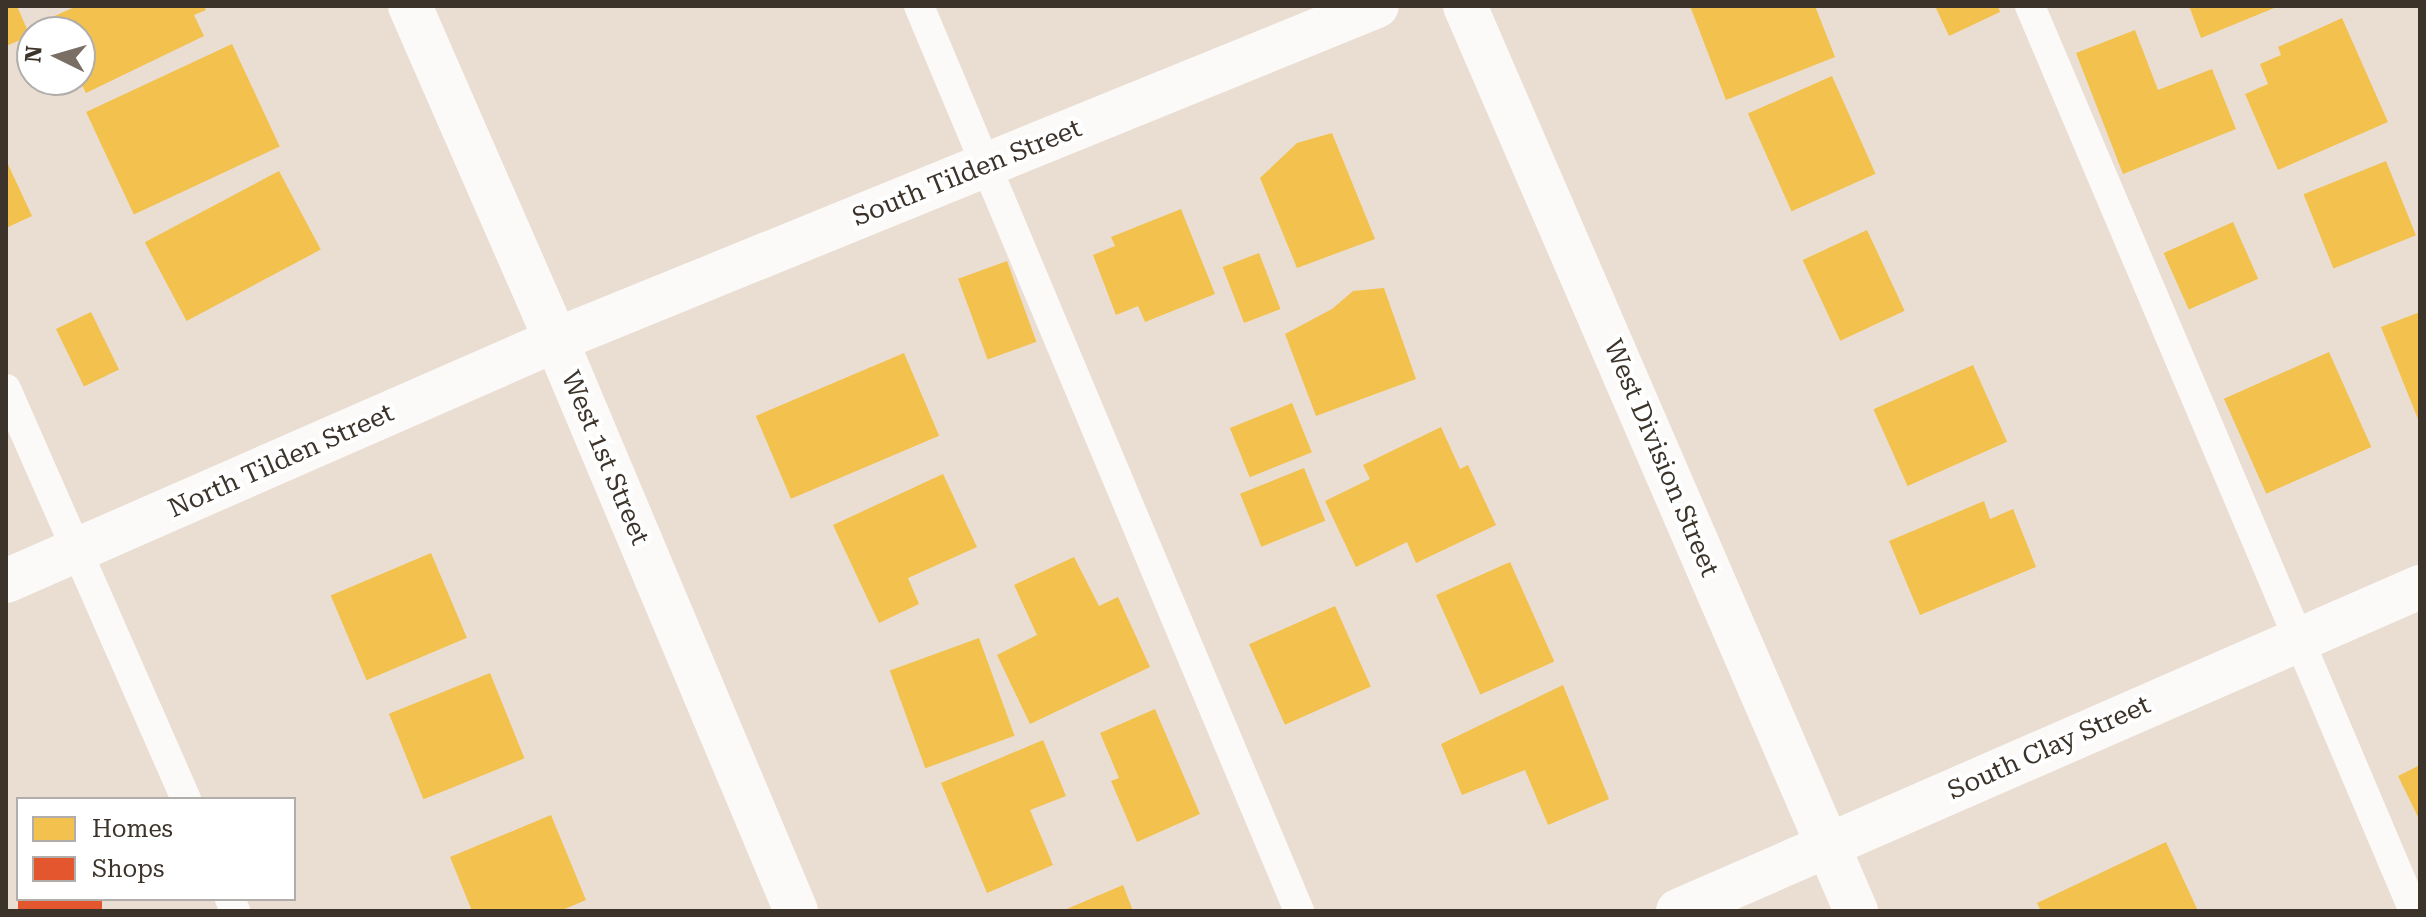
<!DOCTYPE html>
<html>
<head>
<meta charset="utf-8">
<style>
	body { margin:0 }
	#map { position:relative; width:2426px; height:917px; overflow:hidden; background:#eaded2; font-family:"Roboto Serif",serif }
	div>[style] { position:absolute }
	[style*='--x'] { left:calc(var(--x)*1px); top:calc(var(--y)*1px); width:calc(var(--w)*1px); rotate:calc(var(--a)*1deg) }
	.homes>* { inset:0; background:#f2c14e; transform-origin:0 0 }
	.shops>* { inset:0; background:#e4572e; transform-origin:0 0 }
	.lane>* { height:30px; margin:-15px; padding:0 15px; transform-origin:15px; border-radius:15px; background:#fcfaf8 }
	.street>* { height:44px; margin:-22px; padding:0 22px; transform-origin:22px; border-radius:22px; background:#fcfaf8 }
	span { translate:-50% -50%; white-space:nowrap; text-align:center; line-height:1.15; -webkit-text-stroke:8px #fff; paint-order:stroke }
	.street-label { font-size:26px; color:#3c332b }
	.frame { position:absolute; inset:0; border:8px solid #3c332b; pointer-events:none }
	.legend { position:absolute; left:16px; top:797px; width:280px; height:104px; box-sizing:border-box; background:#fff; border:2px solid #b1adaa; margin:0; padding:10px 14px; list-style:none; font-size:24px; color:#3c332b }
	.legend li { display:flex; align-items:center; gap:16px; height:40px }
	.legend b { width:40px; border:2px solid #b1adaa }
	.north { position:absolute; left:16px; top:16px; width:80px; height:80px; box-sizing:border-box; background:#fff; border:2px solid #b1adaa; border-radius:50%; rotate:275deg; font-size:22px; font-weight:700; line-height:32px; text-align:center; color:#3c332b }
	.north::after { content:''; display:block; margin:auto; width:28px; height:36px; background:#796f65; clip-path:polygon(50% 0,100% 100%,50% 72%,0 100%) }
</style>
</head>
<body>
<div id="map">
	<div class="homes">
		<div style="clip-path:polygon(6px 6px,17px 6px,30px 36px,6px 46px)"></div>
		<div style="clip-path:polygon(77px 6px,204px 6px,206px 10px,194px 15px,204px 36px,86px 93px,80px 81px,80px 32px,57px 32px,50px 18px)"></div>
		<div style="clip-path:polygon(1690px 6px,1815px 6px,1835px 57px,1726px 100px)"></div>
		<div style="clip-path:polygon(1935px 6px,1998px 6px,2000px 12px,1949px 36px)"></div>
		<div style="clip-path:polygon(2189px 6px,2279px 6px,2201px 38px)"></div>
		<div style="clip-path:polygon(2342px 18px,2388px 122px,2278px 170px,2245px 94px,2268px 84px,2260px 64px,2281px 55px,2278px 47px)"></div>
		<div style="clip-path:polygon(2135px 30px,2158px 90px,2212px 69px,2236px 129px,2123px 174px,2076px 53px)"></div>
		<div style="left:232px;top:44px;width:113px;height:161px;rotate:65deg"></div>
		<div style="left:1832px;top:76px;width:107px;height:92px;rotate:66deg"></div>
		<div style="clip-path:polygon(1332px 133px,1375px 239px,1297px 268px,1260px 178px,1297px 143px)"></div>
		<div style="clip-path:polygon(6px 160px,32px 216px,6px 228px)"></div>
		<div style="left:2386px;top:161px;width:80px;height:89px;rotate:68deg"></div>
		<div style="left:279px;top:171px;width:89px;height:152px;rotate:62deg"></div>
		<div style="clip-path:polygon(1181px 209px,1215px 294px,1145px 322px,1138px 306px,1116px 315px,1093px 255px,1115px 246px,1111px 237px)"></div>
		<div style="left:2233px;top:222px;width:62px;height:76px;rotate:66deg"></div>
		<div style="left:1867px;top:230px;width:89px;height:71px;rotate:65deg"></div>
		<div style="left:1259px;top:253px;width:60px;height:39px;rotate:69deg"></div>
		<div style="left:1007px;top:261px;width:86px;height:52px;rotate:70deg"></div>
		<div style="clip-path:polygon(1384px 288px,1416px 379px,1316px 416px,1285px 334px,1332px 309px,1353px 291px)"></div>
		<div style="left:91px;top:312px;width:64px;height:39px;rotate:64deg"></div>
		<div style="clip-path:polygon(2420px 312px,2420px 424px,2381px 327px)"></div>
		<div style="left:2329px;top:352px;width:104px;height:115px;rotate:66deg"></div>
		<div style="left:904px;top:353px;width:90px;height:161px;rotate:67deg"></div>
		<div style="left:1973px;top:365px;width:84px;height:109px;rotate:66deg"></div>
		<div style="left:1292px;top:403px;width:53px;height:67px;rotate:68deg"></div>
		<div style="clip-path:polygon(1441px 427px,1460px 469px,1468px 465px,1496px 525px,1416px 563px,1407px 542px,1356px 567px,1325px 501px,1370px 479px,1363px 465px)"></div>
		<div style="left:1304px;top:468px;width:57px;height:69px;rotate:68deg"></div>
		<div style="clip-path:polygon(943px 474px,977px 547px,908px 578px,919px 604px,879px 623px,833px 525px)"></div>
		<div style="clip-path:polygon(1984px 501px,1990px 519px,2013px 509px,2036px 567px,1920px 615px,1889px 541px)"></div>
		<div style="left:431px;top:553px;width:92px;height:109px;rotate:67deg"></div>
		<div style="clip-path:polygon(1074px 557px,1099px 606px,1118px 597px,1150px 667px,1030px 724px,997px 655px,1037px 635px,1014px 585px)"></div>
		<div style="left:1510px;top:562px;width:109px;height:81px;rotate:66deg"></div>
		<div style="left:1335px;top:606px;width:88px;height:94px;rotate:66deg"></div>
		<div style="left:979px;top:638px;width:104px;height:95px;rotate:70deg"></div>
		<div style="left:490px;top:673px;width:92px;height:109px;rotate:68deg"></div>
		<div style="clip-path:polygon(1563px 685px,1609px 799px,1548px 825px,1525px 770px,1462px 795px,1441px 744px)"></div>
		<div style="clip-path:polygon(1155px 709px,1200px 814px,1137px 842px,1111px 781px,1119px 778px,1100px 733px)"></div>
		<div style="clip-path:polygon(1043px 740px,1066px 796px,1030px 810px,1053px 865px,987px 893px,941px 783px)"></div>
		<div style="clip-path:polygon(2420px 765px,2420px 821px,2398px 776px)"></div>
		<div style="clip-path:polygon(551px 815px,586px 900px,560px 911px,472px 911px,450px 857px)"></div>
		<div style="clip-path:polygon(2166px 842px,2198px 911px,2041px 911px,2037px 903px)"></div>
		<div style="clip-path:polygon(1123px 885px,1133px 911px,1062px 911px)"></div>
	</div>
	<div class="shops">
		<div style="left:18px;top:899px;width:84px;height:13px"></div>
	</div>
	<div class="lane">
		<div style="--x:919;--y:6;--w:982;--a:67.22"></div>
		<div style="--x:2030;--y:6;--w:983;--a:67.01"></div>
		<div style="--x:6;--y:389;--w:448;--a:66.3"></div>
		<div style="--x:230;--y:899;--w:13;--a:67"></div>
	</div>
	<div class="street">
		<div style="--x:410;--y:6;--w:365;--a:66.4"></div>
		<div style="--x:556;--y:340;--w:619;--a:67.2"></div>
		<div style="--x:1465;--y:6;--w:986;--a:66.63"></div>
		<div style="--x:6;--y:581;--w:600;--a:-23.66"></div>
		<div style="--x:556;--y:340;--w:886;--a:-22.14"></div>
		<div style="--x:1678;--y:911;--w:810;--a:-23.59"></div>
	</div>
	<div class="street-label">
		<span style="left:967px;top:173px;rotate:-22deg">South Tilden Street</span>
		<span style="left:605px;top:458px;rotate:67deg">West 1st Street</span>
		<span style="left:1661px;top:458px;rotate:67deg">West Division Street</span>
		<span style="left:281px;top:461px;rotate:-24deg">North Tilden Street</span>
		<span style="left:2049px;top:748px;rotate:-24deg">South Clay Street</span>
	</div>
	<div class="frame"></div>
	<ul class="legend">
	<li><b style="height:22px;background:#f2c14e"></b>Homes</li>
	<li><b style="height:22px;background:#e4572e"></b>Shops</li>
	</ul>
	<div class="north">N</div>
</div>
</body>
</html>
